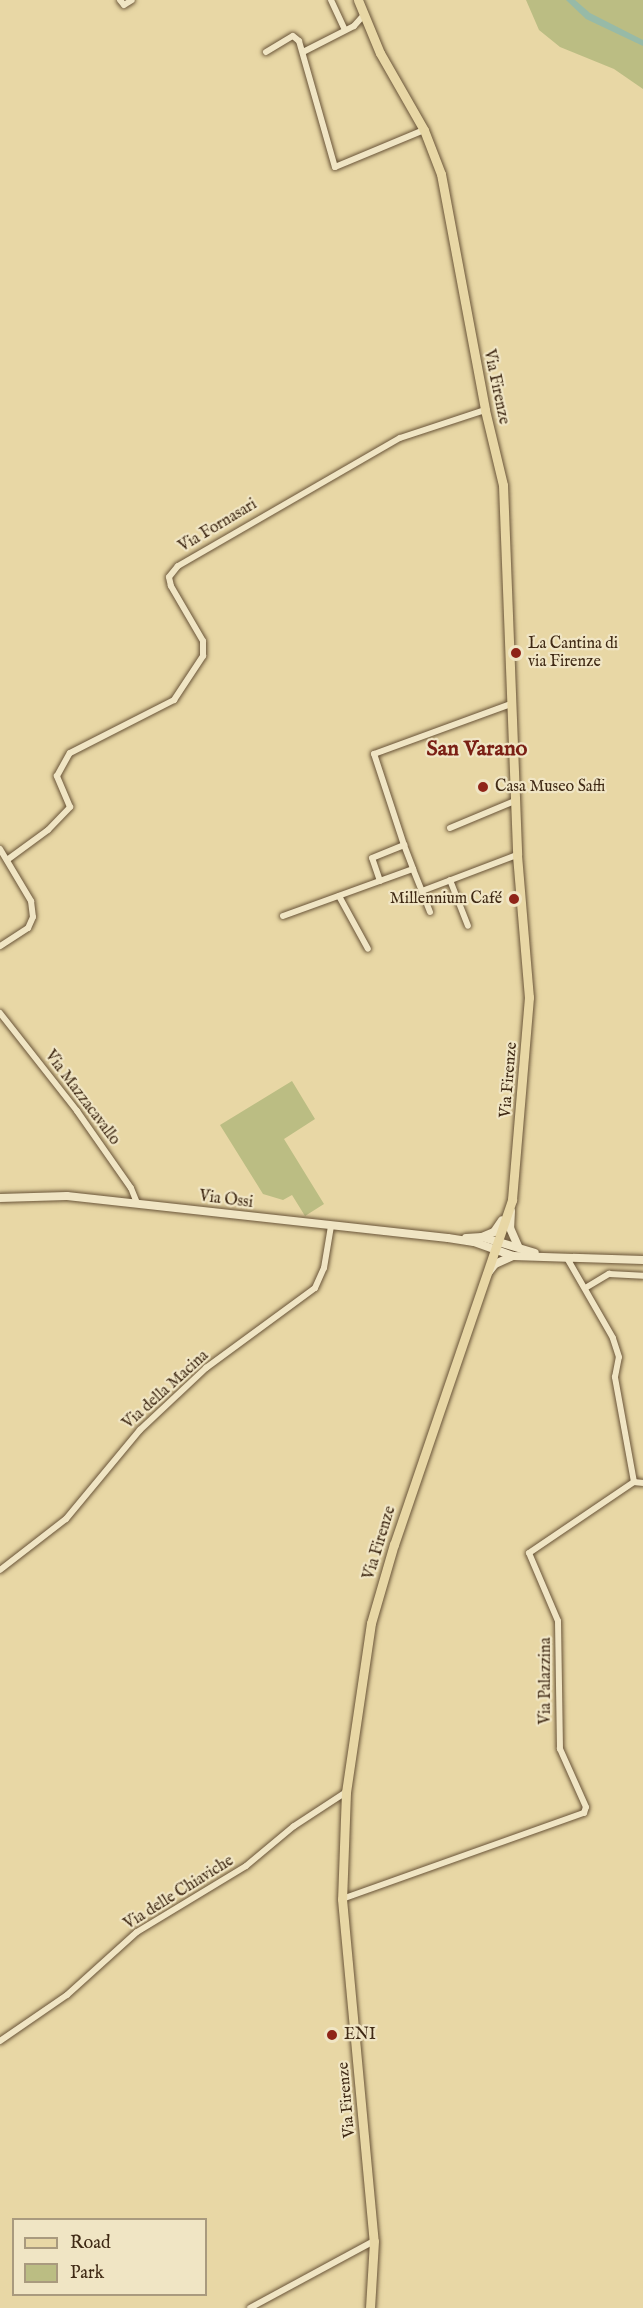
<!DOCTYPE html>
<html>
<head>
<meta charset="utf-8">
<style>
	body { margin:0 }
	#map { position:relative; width:643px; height:2308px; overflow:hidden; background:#e8d7a5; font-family:"IM FELL English",serif }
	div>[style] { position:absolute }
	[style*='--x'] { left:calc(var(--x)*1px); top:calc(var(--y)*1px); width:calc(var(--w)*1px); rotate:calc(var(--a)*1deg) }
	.green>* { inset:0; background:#bbbd83 }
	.water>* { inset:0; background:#97baa7 }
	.roads { filter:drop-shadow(0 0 2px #695438) drop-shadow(0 0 2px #695438) }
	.minor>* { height:6px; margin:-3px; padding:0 3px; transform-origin:3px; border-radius:3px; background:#f0e5c4 }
	.tertiary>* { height:8px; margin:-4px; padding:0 4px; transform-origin:4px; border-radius:4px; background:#f0e5c4 }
	.primary>* { height:9px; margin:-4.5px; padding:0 4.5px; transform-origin:4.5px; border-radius:4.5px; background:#e8d7a5 }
	.dots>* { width:16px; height:16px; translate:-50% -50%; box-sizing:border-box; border:3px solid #f0e5c4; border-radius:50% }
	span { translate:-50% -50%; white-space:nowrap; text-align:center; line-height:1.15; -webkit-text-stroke:4.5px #f0e5c4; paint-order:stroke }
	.street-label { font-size:16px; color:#3f2914 }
	.poi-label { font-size:16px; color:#3f2914 }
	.left { translate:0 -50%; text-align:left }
	.right { translate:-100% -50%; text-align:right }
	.district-label { font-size:22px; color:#7a1f14; font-weight:700 }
	.legend { position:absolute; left:12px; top:2218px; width:195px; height:78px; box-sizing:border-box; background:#f0e5c4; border:2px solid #a99a7e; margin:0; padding:8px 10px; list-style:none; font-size:18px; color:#3f2914 }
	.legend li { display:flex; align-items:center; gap:12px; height:30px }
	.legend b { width:30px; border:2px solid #a99a7e }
</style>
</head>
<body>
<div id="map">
	<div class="green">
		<div style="clip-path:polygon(526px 0,643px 0,643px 89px,614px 69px,560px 47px,539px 30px)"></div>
		<div style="clip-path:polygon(292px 1081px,315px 1119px,284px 1139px,324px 1204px,305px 1216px,292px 1195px,283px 1200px,263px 1194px,220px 1125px)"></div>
	</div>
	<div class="water">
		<div style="clip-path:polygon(566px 0,575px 0,590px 13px,643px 40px,643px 46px,586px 19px)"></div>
	</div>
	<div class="roads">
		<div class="minor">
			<div style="--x:120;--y:0;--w:6;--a:51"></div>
			<div style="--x:124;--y:5;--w:9;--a:-32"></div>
			<div style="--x:331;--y:0;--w:33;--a:65"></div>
			<div style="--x:266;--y:52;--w:31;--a:-31"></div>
			<div style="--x:293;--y:36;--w:8;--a:40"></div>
			<div style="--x:299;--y:41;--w:131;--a:74.1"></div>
			<div style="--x:335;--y:167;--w:96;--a:-22.6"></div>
			<div style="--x:303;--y:52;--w:57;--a:-27"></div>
			<div style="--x:354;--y:26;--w:15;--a:-48"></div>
			<div style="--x:450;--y:828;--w:70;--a:-22.6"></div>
			<div style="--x:404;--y:845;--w:96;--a:-108.2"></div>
			<div style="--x:374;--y:754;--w:146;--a:-20.1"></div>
			<div style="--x:0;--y:849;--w:61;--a:59.2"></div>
			<div style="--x:31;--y:901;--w:16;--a:83"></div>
			<div style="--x:33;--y:917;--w:12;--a:114"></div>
			<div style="--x:28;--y:928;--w:33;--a:147"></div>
			<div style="--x:7;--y:860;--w:51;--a:-36.2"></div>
			<div style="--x:48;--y:830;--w:32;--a:-46"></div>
			<div style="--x:70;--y:807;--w:34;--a:-113"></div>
			<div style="--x:57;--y:776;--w:26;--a:-61"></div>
			<div style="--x:70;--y:753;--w:117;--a:-27"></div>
			<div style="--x:174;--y:700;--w:53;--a:-56.6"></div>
			<div style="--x:203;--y:656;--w:15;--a:-90"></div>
			<div style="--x:203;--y:641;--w:64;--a:-120.2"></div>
			<div style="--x:171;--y:586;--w:9;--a:-103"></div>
			<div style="--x:169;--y:577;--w:14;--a:-51"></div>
			<div style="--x:178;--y:566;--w:256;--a:-30"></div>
			<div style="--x:400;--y:438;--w:89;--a:-18.2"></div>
			<div style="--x:450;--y:880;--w:49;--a:68.6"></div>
			<div style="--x:380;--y:881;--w:24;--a:-109"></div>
			<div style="--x:372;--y:858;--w:35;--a:-22"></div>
			<div style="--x:404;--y:845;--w:26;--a:69"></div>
			<div style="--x:339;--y:896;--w:60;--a:61.3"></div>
			<div style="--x:430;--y:912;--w:22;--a:-111"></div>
			<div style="--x:422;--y:891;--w:102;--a:-20.8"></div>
			<div style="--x:283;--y:916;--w:138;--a:-19.9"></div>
			<div style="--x:413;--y:869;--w:24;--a:68"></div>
			<div style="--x:0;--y:1013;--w:125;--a:51.8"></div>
			<div style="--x:77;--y:1111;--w:94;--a:55"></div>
			<div style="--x:131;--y:1188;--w:16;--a:68"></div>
			<div style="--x:587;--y:1287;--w:26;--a:-31"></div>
			<div style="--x:609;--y:1274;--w:34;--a:3"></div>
			<div style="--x:634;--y:1482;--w:9;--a:6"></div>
			<div style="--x:0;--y:1570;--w:83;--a:-37.7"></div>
			<div style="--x:66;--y:1519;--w:116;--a:-50.3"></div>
			<div style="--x:140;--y:1430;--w:91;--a:-43.2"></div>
			<div style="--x:206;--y:1368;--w:135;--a:-36.3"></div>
			<div style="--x:315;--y:1288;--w:22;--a:-66"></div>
			<div style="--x:324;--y:1268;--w:43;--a:-80.5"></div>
			<div style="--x:342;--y:1899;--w:257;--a:-19.6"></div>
			<div style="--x:584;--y:1813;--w:6;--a:-72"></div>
			<div style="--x:586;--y:1807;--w:64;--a:-114.1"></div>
			<div style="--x:560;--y:1749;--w:128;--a:-90.9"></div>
			<div style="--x:558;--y:1621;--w:74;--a:-113.1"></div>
			<div style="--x:529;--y:1553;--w:127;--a:-34.1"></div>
			<div style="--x:634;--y:1482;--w:107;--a:-100.3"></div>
			<div style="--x:615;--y:1377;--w:20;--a:-79"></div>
			<div style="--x:619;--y:1357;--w:20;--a:-108"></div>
			<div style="--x:613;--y:1338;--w:92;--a:-119.9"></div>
			<div style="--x:0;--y:2041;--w:81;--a:-34.5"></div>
			<div style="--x:67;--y:1995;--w:94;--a:-42"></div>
			<div style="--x:137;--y:1932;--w:127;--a:-31.2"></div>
			<div style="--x:246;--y:1866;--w:62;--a:-39.8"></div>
			<div style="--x:294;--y:1826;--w:62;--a:-33.2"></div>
			<div style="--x:250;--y:2308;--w:141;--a:-28.4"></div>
		</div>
		<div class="tertiary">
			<div style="--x:0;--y:1198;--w:67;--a:-1.7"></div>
			<div style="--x:67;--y:1196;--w:383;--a:6.3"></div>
			<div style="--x:448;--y:1238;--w:26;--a:9"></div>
			<div style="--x:474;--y:1242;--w:41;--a:19.7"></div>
			<div style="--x:511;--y:1211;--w:17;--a:93"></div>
			<div style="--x:510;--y:1228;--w:20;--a:66"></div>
			<div style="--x:482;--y:1237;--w:13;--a:-23"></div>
			<div style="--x:494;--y:1232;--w:14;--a:-56"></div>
			<div style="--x:466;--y:1238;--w:16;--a:-4"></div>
			<div style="--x:482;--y:1237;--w:55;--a:16.8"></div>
			<div style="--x:488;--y:1273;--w:11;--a:-52"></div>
			<div style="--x:495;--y:1264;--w:20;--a:-24"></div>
			<div style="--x:513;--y:1256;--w:130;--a:1.8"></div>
		</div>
		<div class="primary">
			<div style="--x:358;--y:0;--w:57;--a:67.5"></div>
			<div style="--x:380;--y:53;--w:89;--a:60.3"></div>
			<div style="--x:424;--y:130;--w:47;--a:68.9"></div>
			<div style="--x:441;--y:174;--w:240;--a:79.4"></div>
			<div style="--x:485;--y:410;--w:77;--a:76.5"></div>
			<div style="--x:503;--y:485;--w:370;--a:87.8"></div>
			<div style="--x:517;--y:855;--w:143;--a:85.2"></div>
			<div style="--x:529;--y:997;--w:204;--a:94.8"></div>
			<div style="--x:512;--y:1200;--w:364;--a:108.9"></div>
			<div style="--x:394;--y:1544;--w:82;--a:106.2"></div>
			<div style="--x:371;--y:1623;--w:171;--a:98.4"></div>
			<div style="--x:346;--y:1792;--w:107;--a:92.1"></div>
			<div style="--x:342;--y:1899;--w:343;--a:84.7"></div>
			<div style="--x:374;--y:2241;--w:67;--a:93.4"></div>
		</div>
	</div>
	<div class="dots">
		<div style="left:516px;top:653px;background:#8f2418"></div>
		<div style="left:483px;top:787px;background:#8f2418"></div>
		<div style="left:514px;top:899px;background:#8f2418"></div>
		<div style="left:332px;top:2035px;background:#8f2418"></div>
	</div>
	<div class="street-label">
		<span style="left:496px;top:387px;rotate:78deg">Via Firenze</span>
		<span style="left:218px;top:526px;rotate:-31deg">Via Fornasari</span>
		<span style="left:509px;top:1080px;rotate:-85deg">Via Firenze</span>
		<span style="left:82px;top:1098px;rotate:53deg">Via Mazzacavallo</span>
		<span style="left:226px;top:1200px;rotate:7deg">Via Ossi</span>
		<span style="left:166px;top:1390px;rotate:-42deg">Via della Macina</span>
		<span style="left:380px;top:1543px;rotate:-73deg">Via Firenze</span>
		<span style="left:546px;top:1681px;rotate:-90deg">Via Palazzina</span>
		<span style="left:179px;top:1893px;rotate:-32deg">Via delle Chiaviche</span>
		<span style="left:347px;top:2100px;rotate:-95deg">Via Firenze</span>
	</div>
	<div class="poi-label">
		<span class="left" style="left:528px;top:653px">La Cantina di<br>via Firenze</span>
		<span class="left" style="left:495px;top:787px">Casa Museo Saffi</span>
		<span class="right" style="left:502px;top:899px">Millennium Café</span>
		<span class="left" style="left:344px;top:2035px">ENI</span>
	</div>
	<div class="district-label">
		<span style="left:477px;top:750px">San Varano</span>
	</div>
	<ul class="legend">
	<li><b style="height:8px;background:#e8d7a5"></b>Road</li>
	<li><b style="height:16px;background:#bbbd83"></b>Park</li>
	</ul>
</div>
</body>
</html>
